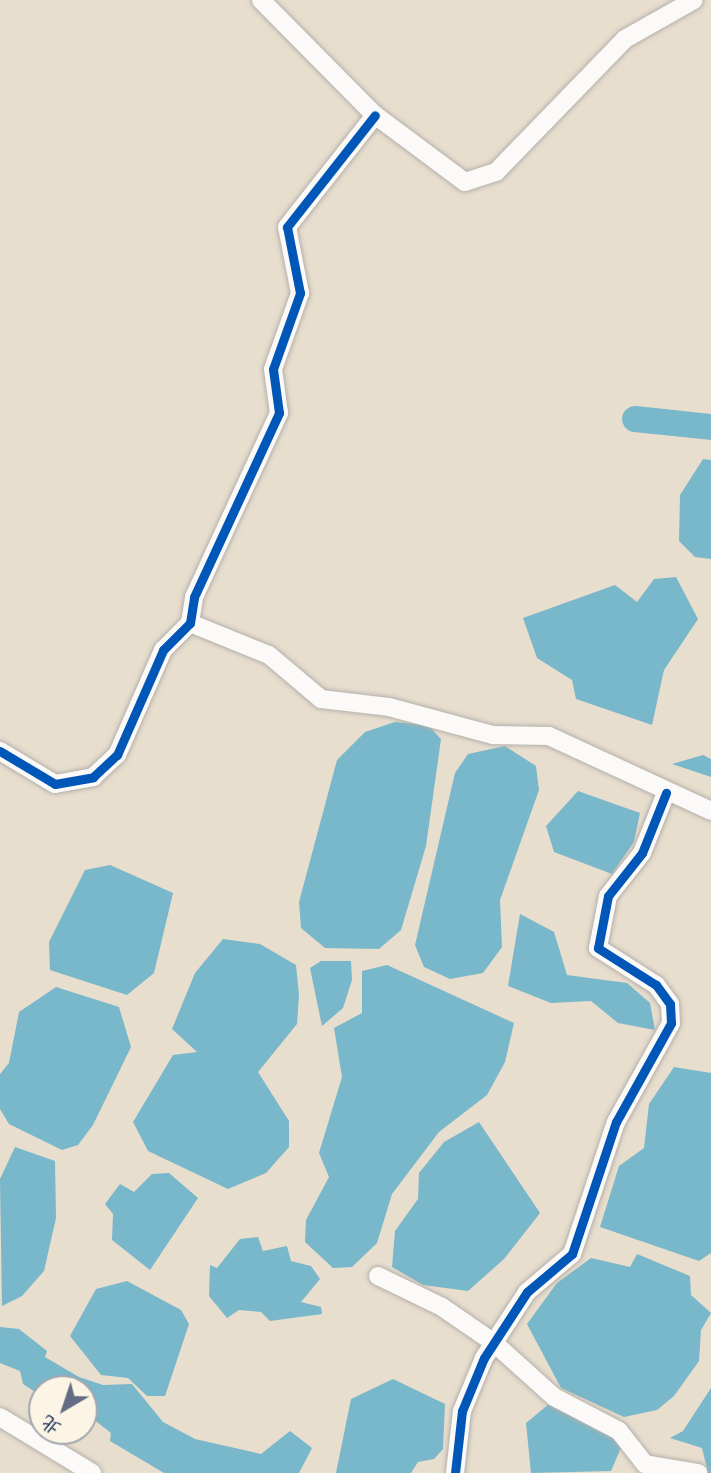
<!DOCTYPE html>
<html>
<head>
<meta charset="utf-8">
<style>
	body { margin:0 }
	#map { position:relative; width:711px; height:1473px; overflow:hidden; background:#e8dece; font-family:"Comic Neue","LXGW WenKai TC",sans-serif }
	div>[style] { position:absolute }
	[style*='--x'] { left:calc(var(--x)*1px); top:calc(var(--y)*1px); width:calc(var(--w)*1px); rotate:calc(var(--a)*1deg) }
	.water>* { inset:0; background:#79b7ca }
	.river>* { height:26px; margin:-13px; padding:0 13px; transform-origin:13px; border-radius:13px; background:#79b7ca }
	.roads { filter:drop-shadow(0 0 2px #b4b0ab) drop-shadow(0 0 2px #b4b0ab) }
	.street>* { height:18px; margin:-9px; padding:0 9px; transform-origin:9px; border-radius:9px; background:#fcfaf8 }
	.cycleway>* { height:9px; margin:-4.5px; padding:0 4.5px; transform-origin:4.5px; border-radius:4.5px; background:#0057b8 }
	span { translate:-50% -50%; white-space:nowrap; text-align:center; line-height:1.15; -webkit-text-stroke:5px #fcf5e5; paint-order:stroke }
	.north { position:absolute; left:28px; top:1375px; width:70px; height:70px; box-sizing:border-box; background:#fcf5e5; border:2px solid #a2a6af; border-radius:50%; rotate:219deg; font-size:19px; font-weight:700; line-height:28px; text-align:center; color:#1b2f5e }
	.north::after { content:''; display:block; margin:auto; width:24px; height:32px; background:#636c85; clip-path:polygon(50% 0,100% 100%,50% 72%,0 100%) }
</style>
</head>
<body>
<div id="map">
	<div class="water">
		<div style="clip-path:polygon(703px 459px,711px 460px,711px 559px,695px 557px,679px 541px,680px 495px)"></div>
		<div style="clip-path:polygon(676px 577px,698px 619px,664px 670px,652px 725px,576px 699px,572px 680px,537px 658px,523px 618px,615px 585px,637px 602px,654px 579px)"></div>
		<div style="clip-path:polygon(395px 722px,428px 725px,441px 739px,426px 846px,401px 930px,379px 949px,325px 948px,301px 928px,299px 902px,337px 760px,365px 732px)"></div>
		<div style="clip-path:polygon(505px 746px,536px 766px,539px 790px,500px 900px,502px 947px,483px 973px,450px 979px,424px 967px,415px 945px,455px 773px,468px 754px)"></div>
		<div style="clip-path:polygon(703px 755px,711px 759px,711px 777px,672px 764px)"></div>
		<div style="clip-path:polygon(578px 791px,640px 813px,634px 842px,612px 874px,554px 852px,546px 826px)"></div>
		<div style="clip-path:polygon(110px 865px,173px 893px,154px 973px,127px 995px,50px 970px,49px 942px,85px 870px)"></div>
		<div style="clip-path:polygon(520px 914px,554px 932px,567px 975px,627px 983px,650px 1003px,655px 1030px,618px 1023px,591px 1001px,551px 1003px,508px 986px)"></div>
		<div style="clip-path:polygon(223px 939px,260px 944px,296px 965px,299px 995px,297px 1024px,258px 1072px,289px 1121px,289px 1147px,266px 1173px,228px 1189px,148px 1151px,133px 1122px,173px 1055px,197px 1052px,172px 1029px,195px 973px)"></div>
		<div style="clip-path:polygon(321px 961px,351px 961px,352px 980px,343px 1008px,322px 1026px,310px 968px)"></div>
		<div style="clip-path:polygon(387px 965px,514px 1023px,505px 1062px,487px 1095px,439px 1132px,392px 1194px,377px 1243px,352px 1267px,333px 1268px,305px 1242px,306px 1220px,329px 1177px,319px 1153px,342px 1077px,334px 1028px,362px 1013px,362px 971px)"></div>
		<div style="clip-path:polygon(56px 987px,119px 1007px,131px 1047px,93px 1125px,78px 1145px,62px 1150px,9px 1124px,0 1109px,0 1074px,9px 1063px,19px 1012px)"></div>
		<div style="clip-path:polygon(674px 1067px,711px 1073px,711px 1253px,699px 1261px,600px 1227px,619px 1166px,644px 1148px,649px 1104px)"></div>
		<div style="clip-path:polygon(479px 1122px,540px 1213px,504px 1259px,468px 1291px,423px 1285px,392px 1267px,395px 1231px,418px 1199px,419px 1173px,444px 1142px)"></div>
		<div style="clip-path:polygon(15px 1147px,55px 1161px,56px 1218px,44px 1271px,22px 1296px,2px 1306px,0 1179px)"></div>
		<div style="clip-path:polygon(169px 1173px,198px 1198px,150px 1270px,112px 1240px,113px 1214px,105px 1204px,120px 1184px,134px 1192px,152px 1174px)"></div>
		<div style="clip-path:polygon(258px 1237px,263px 1251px,287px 1246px,291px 1261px,311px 1266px,320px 1279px,301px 1302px,321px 1307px,322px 1314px,270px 1321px,261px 1312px,239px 1310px,227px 1318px,209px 1296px,210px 1265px,217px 1268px,240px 1239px)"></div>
		<div style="clip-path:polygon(637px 1254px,690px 1276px,691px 1295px,711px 1313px,701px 1330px,699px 1361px,674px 1396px,657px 1410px,624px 1417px,561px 1388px,527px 1324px,557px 1283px,591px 1258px,630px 1267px)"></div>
		<div style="clip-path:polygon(127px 1281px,181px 1310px,189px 1324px,165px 1396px,147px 1396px,128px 1378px,101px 1375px,70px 1336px,96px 1289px)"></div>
		<div style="clip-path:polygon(0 1327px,19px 1329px,47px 1351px,45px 1357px,79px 1377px,103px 1385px,132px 1384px,163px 1422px,195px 1439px,261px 1454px,290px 1431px,312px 1448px,299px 1473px,164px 1473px,110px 1441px,111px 1433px,84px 1412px,84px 1389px,38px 1394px,23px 1384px,20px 1371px,0 1363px)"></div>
		<div style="clip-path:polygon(393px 1379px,445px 1404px,443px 1449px,434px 1459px,418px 1462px,411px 1473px,336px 1473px,351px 1399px)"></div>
		<div style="clip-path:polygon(711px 1388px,711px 1473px,708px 1473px,702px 1448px,670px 1438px,683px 1431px)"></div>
		<div style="clip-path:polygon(549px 1404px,594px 1421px,623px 1443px,611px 1471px,531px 1473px,526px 1423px)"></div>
	</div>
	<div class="river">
		<div style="--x:635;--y:419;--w:76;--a:6"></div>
	</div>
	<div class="roads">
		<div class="street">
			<div style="--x:261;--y:0;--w:162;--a:45.3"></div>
			<div style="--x:375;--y:115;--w:112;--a:36.7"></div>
			<div style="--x:465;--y:182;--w:33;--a:-18"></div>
			<div style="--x:496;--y:172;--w:185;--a:-45.9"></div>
			<div style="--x:625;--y:39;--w:79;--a:-29.5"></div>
			<div style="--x:190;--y:623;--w:85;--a:22.1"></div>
			<div style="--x:269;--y:655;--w:68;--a:40.2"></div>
			<div style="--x:321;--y:699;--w:68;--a:6.7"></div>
			<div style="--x:389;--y:707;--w:108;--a:15.1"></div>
			<div style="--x:493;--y:735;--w:56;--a:1"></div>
			<div style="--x:549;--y:736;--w:179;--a:24.8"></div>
			<div style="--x:0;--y:751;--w:64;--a:31"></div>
			<div style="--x:55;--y:784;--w:39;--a:-10"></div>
			<div style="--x:93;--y:777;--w:33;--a:-43"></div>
			<div style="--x:117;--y:755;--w:115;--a:-66.3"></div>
			<div style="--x:163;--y:650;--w:38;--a:-45"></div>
			<div style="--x:190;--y:623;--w:26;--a:-81"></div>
			<div style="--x:194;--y:597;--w:203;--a:-65.2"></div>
			<div style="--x:279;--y:413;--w:44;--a:-97.8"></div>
			<div style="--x:273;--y:369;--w:81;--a:-70.4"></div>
			<div style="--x:300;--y:293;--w:67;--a:-101.1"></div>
			<div style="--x:287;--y:227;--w:142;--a:-51.8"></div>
			<div style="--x:378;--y:1276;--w:71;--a:25.8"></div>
			<div style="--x:442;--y:1307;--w:62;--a:34.5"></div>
			<div style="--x:493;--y:1342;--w:82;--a:42"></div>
			<div style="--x:554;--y:1397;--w:73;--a:27.6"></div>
			<div style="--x:619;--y:1431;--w:42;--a:51.8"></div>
			<div style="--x:645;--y:1464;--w:54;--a:9.6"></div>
			<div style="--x:0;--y:1417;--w:108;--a:31.3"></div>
			<div style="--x:455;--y:1473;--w:62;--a:-83.6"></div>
			<div style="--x:462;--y:1411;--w:57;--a:-67.5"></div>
			<div style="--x:484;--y:1358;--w:79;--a:-56.9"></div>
			<div style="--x:527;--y:1292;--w:59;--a:-40.2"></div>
			<div style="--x:572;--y:1254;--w:139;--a:-71.6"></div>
			<div style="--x:616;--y:1122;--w:113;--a:-60.9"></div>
			<div style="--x:671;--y:1023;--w:19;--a:-93"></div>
			<div style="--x:670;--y:1004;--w:24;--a:-126"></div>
			<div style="--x:656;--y:985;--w:69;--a:-147.5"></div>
			<div style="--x:598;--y:948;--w:53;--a:-79.1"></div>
			<div style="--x:608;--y:896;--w:55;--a:-51.7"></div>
			<div style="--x:642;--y:853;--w:65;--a:-68.2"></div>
		</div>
	</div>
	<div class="cycleway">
		<div style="--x:0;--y:751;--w:64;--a:31"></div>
		<div style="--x:55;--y:784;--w:39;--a:-10"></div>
		<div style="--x:93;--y:777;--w:33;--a:-43"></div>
		<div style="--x:117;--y:755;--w:115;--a:-66.3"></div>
		<div style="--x:163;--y:650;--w:38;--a:-45"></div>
		<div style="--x:190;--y:623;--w:26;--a:-81"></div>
		<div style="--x:194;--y:597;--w:203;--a:-65.2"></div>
		<div style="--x:279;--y:413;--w:44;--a:-97.8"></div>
		<div style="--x:273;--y:369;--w:81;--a:-70.4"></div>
		<div style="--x:300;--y:293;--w:67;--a:-101.1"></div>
		<div style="--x:287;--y:227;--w:142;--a:-51.8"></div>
		<div style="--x:455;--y:1473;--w:62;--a:-83.6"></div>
		<div style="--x:462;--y:1411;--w:57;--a:-67.5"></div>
		<div style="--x:484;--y:1358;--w:79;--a:-56.9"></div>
		<div style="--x:527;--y:1292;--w:59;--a:-40.2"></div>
		<div style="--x:572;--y:1254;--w:139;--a:-71.6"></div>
		<div style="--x:616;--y:1122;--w:113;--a:-60.9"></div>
		<div style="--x:671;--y:1023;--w:19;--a:-93"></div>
		<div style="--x:670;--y:1004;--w:24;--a:-126"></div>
		<div style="--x:656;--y:985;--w:69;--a:-147.5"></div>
		<div style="--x:598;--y:948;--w:53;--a:-79.1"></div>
		<div style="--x:608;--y:896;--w:55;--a:-51.7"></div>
		<div style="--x:642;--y:853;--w:65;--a:-68.2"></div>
	</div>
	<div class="north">北</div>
</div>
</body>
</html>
